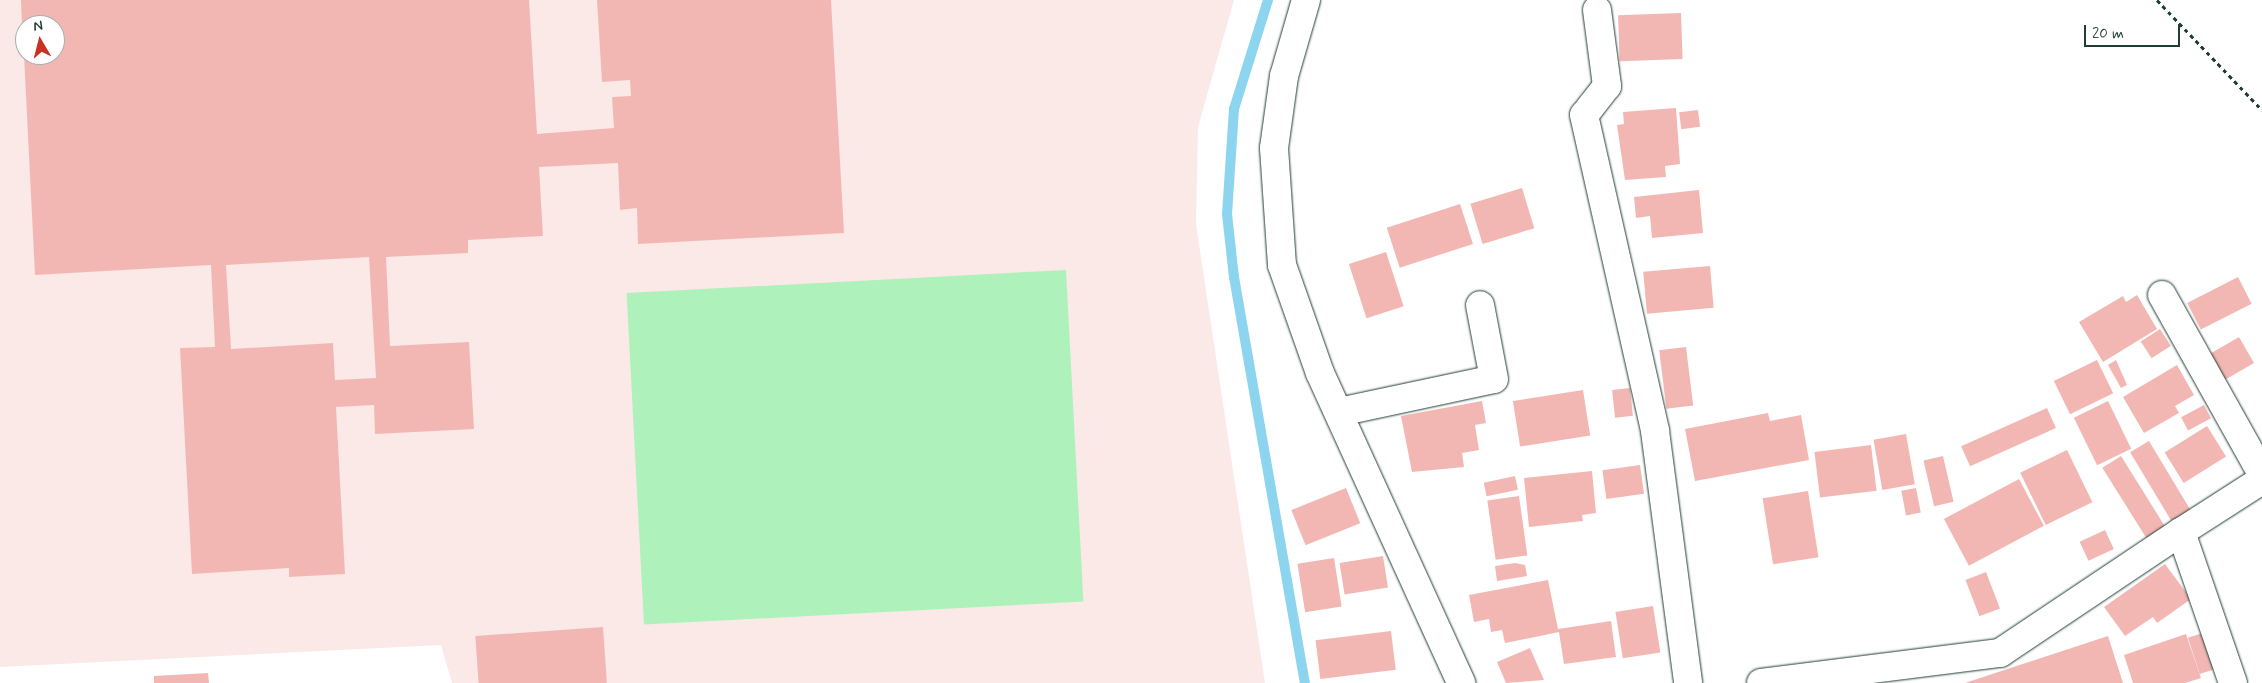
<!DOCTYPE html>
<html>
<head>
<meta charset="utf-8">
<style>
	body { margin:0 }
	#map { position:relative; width:2262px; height:683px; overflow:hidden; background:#fff; font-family:Mynerve,sans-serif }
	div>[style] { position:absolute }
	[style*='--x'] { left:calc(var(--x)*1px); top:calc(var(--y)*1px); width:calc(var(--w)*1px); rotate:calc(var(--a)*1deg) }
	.built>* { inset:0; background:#fbe9e8 }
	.green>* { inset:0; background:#aef1bb; transform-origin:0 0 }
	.stream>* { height:10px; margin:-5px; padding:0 5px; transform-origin:5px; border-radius:5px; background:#8dd5ef }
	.building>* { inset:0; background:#f3b7b3; transform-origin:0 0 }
	.path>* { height:3px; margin-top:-1.5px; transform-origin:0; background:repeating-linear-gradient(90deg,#1f3d34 0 4px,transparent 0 8px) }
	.roads { filter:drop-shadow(0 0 1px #1f3d34) drop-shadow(0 0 1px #1f3d34) }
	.street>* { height:28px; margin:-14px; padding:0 14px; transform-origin:14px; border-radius:14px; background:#fff }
	.secondary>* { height:28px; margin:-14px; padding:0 14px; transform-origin:14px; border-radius:14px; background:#fff }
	span { translate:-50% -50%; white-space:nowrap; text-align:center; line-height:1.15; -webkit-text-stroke:4px #fff; paint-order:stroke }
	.north { position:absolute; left:15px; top:15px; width:50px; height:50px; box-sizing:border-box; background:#fff; border:1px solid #a5b1ae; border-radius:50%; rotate:352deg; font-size:14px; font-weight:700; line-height:20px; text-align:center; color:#1f3d34 }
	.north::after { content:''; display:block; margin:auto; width:18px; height:22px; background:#c8321e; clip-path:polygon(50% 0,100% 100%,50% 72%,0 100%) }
	.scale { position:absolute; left:2084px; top:25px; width:96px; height:22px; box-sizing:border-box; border:2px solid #1f3d34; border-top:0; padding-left:6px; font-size:15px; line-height:18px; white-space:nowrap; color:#1f3d34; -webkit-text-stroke:4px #fff; paint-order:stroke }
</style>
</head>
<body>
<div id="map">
	<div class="built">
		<div style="clip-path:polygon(evenodd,0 0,1234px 0,1198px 127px,1196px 224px,1265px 683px,452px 683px,441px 645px,0 667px,0 0,25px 25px,55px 25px,55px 55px,25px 55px,25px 25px)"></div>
	</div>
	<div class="green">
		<div style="left:1066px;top:270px;width:332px;height:440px;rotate:87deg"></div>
	</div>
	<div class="stream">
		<div style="--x:1268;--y:0;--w:114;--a:107.3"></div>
		<div style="--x:1234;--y:109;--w:105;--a:93.8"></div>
		<div style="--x:1227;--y:214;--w:63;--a:83.7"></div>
		<div style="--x:1234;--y:277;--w:412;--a:80.1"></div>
	</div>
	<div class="building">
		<div style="clip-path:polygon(evenodd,21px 0,529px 0,537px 134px,614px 128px,612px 97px,631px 96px,630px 80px,602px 82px,597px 0,831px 0,844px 233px,638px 244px,637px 208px,620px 210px,618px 163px,539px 167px,543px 236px,468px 240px,468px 253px,386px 257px,390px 346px,469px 342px,474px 429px,375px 434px,374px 405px,336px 407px,345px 574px,289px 577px,289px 568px,192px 574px,180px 348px,215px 347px,211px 265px,35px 275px,24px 55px,55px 55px,55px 25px,25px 25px,23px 52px,21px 0,369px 257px,376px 378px,335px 380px,333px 343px,231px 349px,226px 265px,369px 257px)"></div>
		<div style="left:1681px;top:13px;width:46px;height:63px;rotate:88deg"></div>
		<div style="clip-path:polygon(1676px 108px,1680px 164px,1665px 166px,1666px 177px,1625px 180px,1617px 125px,1624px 124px,1623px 112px)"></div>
		<div style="left:1698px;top:110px;width:17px;height:19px;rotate:83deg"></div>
		<div style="left:1522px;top:188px;width:42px;height:54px;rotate:73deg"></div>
		<div style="clip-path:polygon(1699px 190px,1703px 233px,1652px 238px,1650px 216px,1636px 218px,1634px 197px)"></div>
		<div style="left:1460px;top:204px;width:42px;height:77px;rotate:72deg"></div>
		<div style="left:1386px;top:252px;width:57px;height:39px;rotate:72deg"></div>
		<div style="left:1710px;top:266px;width:42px;height:67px;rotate:85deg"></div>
		<div style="left:2238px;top:277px;width:30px;height:57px;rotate:63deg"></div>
		<div style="clip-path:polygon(2137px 295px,2157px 329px,2103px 362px,2079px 322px,2123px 296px,2126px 302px)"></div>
		<div style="left:2160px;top:329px;width:20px;height:23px;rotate:57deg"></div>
		<div style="left:2239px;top:337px;width:30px;height:39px;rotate:60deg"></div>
		<div style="left:1686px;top:347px;width:59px;height:27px;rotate:83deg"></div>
		<div style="left:2097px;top:360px;width:37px;height:48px;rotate:64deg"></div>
		<div style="clip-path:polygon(2116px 360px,2127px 385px,2121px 388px,2108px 365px)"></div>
		<div style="clip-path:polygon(2177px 365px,2194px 395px,2175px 406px,2179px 413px,2144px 433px,2123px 397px)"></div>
		<div style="left:1630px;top:388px;width:28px;height:18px;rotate:84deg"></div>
		<div style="left:1583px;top:390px;width:46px;height:71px;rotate:81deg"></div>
		<div style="clip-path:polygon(1482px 401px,1486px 423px,1475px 425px,1479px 450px,1462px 453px,1464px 467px,1412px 472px,1401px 416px)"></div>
		<div style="left:2108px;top:401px;width:53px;height:38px;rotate:64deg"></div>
		<div style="left:2204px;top:405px;width:15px;height:26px;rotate:62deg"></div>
		<div style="left:2047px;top:408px;width:22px;height:94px;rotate:66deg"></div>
		<div style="clip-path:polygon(1768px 413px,1770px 421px,1801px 415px,1809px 460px,1695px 481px,1685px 429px)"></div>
		<div style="left:2207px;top:426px;width:36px;height:50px;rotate:58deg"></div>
		<div style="left:1906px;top:434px;width:51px;height:33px;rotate:80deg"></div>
		<div style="left:2149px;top:441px;width:84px;height:22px;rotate:59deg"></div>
		<div style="left:1871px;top:445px;width:46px;height:57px;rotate:83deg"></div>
		<div style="left:2067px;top:450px;width:58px;height:52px;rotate:64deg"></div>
		<div style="left:1943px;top:456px;width:47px;height:20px;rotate:77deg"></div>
		<div style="left:2121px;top:456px;width:86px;height:22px;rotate:58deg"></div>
		<div style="left:1640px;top:465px;width:29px;height:38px;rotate:82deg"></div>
		<div style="clip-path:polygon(1592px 471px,1596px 513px,1582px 515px,1583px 521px,1529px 527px,1524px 478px)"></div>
		<div style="left:1515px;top:476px;width:14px;height:32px;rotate:78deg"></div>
		<div style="left:2019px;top:479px;width:53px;height:85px;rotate:62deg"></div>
		<div style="left:1346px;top:488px;width:38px;height:59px;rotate:68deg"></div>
		<div style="left:1916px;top:488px;width:25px;height:15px;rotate:79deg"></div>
		<div style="left:1808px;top:491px;width:67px;height:46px;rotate:81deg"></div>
		<div style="left:1519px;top:496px;width:60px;height:32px;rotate:82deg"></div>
		<div style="left:2105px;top:530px;width:21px;height:28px;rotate:65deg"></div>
		<div style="left:1383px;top:556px;width:32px;height:44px;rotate:81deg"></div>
		<div style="left:1334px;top:558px;width:49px;height:37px;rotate:81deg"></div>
		<div style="clip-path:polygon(1515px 563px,1525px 565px,1527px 576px,1497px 581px,1495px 566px)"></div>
		<div style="clip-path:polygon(2165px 564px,2191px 599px,2157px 623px,2153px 617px,2125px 636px,2104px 607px)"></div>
		<div style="left:1986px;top:572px;width:39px;height:22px;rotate:69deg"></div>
		<div style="clip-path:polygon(1548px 580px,1558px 629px,1611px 621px,1616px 657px,1564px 664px,1559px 632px,1505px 643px,1502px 630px,1491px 632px,1489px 619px,1474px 622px,1469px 595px)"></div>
		<div style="left:1653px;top:606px;width:47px;height:38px;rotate:81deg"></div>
		<div style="left:603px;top:627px;width:56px;height:128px;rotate:86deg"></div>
		<div style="left:1391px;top:631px;width:39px;height:76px;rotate:83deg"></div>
		<div style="left:2206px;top:632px;width:38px;height:19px;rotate:72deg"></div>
		<div style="clip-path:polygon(2186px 634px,2201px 678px,2185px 683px,2133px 683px,2124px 655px)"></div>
		<div style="clip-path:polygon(2108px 636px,2123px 683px,1965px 683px)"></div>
		<div style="clip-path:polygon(1530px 648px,1544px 680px,1506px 683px,1497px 662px)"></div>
		<div style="clip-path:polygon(208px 673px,209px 683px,154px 683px,154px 676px)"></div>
	</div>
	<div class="path">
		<div style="--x:2157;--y:0;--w:152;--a:46.3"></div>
	</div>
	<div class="roads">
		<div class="street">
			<div style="--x:1597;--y:10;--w:77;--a:82.5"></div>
			<div style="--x:1607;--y:86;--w:37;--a:128"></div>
			<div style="--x:1584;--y:115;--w:324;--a:77.3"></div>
			<div style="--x:1655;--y:431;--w:254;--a:82.5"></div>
			<div style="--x:2162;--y:295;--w:205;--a:60.8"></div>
			<div style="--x:1339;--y:412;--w:158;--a:-12"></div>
			<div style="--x:1494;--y:379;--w:75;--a:-100.7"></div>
			<div style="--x:1761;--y:683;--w:241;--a:-7.2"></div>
			<div style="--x:2000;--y:653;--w:218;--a:-33.8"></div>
			<div style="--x:2233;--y:683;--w:160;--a:-109"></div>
			<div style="--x:2181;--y:532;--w:96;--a:-32.7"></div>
		</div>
		<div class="secondary">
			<div style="--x:1306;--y:0;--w:79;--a:106.1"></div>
			<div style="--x:1284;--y:76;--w:73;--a:97.9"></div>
			<div style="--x:1274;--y:148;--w:117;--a:86.1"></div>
			<div style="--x:1282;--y:265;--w:114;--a:70.6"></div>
			<div style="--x:1320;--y:373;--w:341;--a:65.5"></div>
		</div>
	</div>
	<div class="north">N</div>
	<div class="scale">20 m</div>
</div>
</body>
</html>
